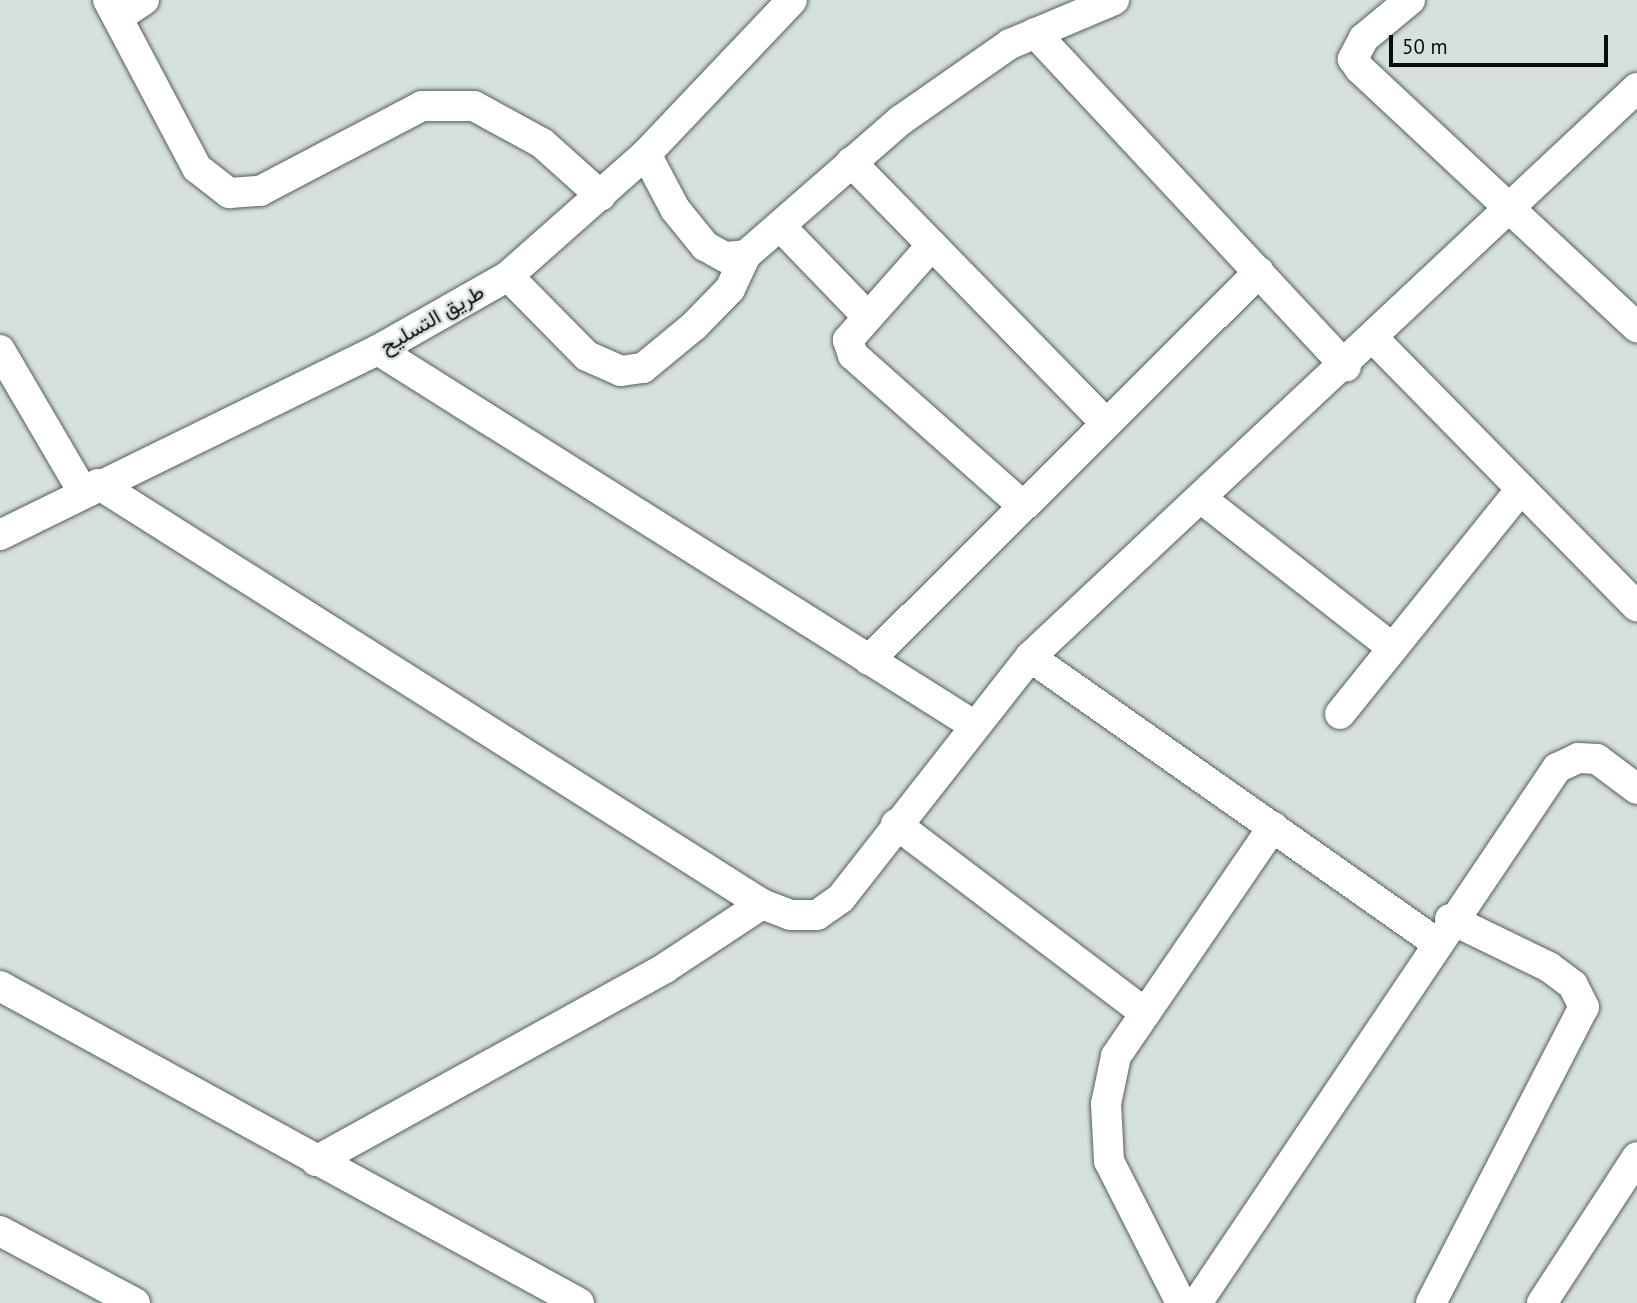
<!DOCTYPE html>
<html>
<head>
<meta charset="utf-8">
<style>
	body { margin:0 }
	#map { position:relative; width:1637px; height:1303px; overflow:hidden; background:#d6e1df; font-family:"PT Sans",Vazirmatn,sans-serif }
	div>[style] { position:absolute }
	[style*='--x'] { left:calc(var(--x)*1px); top:calc(var(--y)*1px); width:calc(var(--w)*1px); rotate:calc(var(--a)*1deg) }
	.roads { filter:drop-shadow(0 0 2px #555e5c) drop-shadow(0 0 2px #555e5c) }
	.minor>* { height:30px; margin:-15px; padding:0 15px; transform-origin:15px; border-radius:15px; background:#fff }
	span { translate:-50% -50%; white-space:nowrap; text-align:center; line-height:1.15; -webkit-text-stroke:5px #d6e1df; paint-order:stroke }
	.street-label { font-size:21px; color:#0a0d0c }
	.scale { position:absolute; left:1389px; top:35px; width:219px; height:32px; box-sizing:border-box; border:4px solid #0a0d0c; border-top:0; padding-left:9px; font-size:21px; line-height:24px; white-space:nowrap; color:#0a0d0c; -webkit-text-stroke:5px #d6e1df; paint-order:stroke }
</style>
</head>
<body>
<div id="map">
	<div class="roads">
		<div class="minor">
			<div style="--x:108;--y:0;--w:190;--a:62.1"></div>
			<div style="--x:197;--y:168;--w:41;--a:38"></div>
			<div style="--x:229;--y:193;--w:31;--a:-4"></div>
			<div style="--x:260;--y:191;--w:183;--a:-27.7"></div>
			<div style="--x:422;--y:106;--w:52;--a:0"></div>
			<div style="--x:474;--y:106;--w:77;--a:28.6"></div>
			<div style="--x:542;--y:143;--w:79;--a:41.9"></div>
			<div style="--x:1410;--y:0;--w:60;--a:140.4"></div>
			<div style="--x:1364;--y:38;--w:24;--a:118"></div>
			<div style="--x:1353;--y:59;--w:12;--a:55"></div>
			<div style="--x:1360;--y:69;--w:379;--a:43"></div>
			<div style="--x:120;--y:16;--w:29;--a:-34"></div>
			<div style="--x:1035;--y:33;--w:456;--a:47"></div>
			<div style="--x:646;--y:154;--w:62;--a:62.2"></div>
			<div style="--x:675;--y:209;--w:48;--a:51"></div>
			<div style="--x:705;--y:246;--w:23;--a:29"></div>
			<div style="--x:725;--y:257;--w:21;--a:-5"></div>
			<div style="--x:746;--y:255;--w:206;--a:-41.1"></div>
			<div style="--x:901;--y:120;--w:133;--a:-34.9"></div>
			<div style="--x:1010;--y:44;--w:113;--a:-22.9"></div>
			<div style="--x:851;--y:162;--w:365;--a:45.7"></div>
			<div style="--x:782;--y:228;--w:121;--a:46"></div>
			<div style="--x:932;--y:245;--w:127;--a:131.5"></div>
			<div style="--x:848;--y:340;--w:16;--a:72"></div>
			<div style="--x:853;--y:355;--w:227;--a:41.6"></div>
			<div style="--x:508;--y:276;--w:112;--a:45.4"></div>
			<div style="--x:587;--y:356;--w:37;--a:24"></div>
			<div style="--x:621;--y:371;--w:22;--a:-8"></div>
			<div style="--x:643;--y:368;--w:66;--a:-39.5"></div>
			<div style="--x:694;--y:326;--w:52;--a:-45.8"></div>
			<div style="--x:730;--y:289;--w:38;--a:-65"></div>
			<div style="--x:1374;--y:339;--w:375;--a:45.5"></div>
			<div style="--x:0;--y:350;--w:164;--a:59.7"></div>
			<div style="--x:378;--y:350;--w:702;--a:32.2"></div>
			<div style="--x:98;--y:484;--w:786;--a:32.31"></div>
			<div style="--x:762;--y:904;--w:30;--a:21"></div>
			<div style="--x:790;--y:915;--w:27;--a:0"></div>
			<div style="--x:817;--y:915;--w:29;--a:-35"></div>
			<div style="--x:841;--y:898;--w:306;--a:-51.9"></div>
			<div style="--x:1030;--y:657;--w:832;--a:-43.15"></div>
			<div style="--x:1202;--y:499;--w:242;--a:38"></div>
			<div style="--x:0;--y:535;--w:421;--a:-26.1"></div>
			<div style="--x:378;--y:350;--w:150;--a:-29.6"></div>
			<div style="--x:508;--y:276;--w:184;--a:-41.5"></div>
			<div style="--x:646;--y:154;--w:212;--a:-46.5"></div>
			<div style="--x:1030;--y:657;--w:495;--a:35.1"></div>
			<div style="--x:869;--y:660;--w:550;--a:-44.85"></div>
			<div style="--x:1340;--y:714;--w:289;--a:-51.2"></div>
			<div style="--x:896;--y:824;--w:313;--a:37.2"></div>
			<div style="--x:0;--y:986;--w:660;--a:28.7"></div>
			<div style="--x:316;--y:1161;--w:399;--a:-28.9"></div>
			<div style="--x:665;--y:968;--w:116;--a:-33.4"></div>
			<div style="--x:0;--y:1231;--w:153;--a:28.1"></div>
			<div style="--x:1181;--y:1303;--w:159;--a:-116.9"></div>
			<div style="--x:1109;--y:1161;--w:57;--a:-93"></div>
			<div style="--x:1106;--y:1104;--w:49;--a:-78.2"></div>
			<div style="--x:1116;--y:1056;--w:278;--a:-55.6"></div>
			<div style="--x:1197;--y:1303;--w:645;--a:-56.06"></div>
			<div style="--x:1557;--y:768;--w:23;--a:-25"></div>
			<div style="--x:1578;--y:758;--w:19;--a:3"></div>
			<div style="--x:1597;--y:759;--w:50;--a:36.9"></div>
			<div style="--x:1431;--y:1303;--w:333;--a:-62.7"></div>
			<div style="--x:1584;--y:1007;--w:25;--a:-117"></div>
			<div style="--x:1573;--y:985;--w:30;--a:-143"></div>
			<div style="--x:1549;--y:967;--w:110;--a:-154.1"></div>
			<div style="--x:1542;--y:1303;--w:174;--a:-56.9"></div>
		</div>
	</div>
	<div class="street-label">
		<span style="left:432px;top:319px;rotate:-30deg">طريق التسليح</span>
	</div>
	<div class="scale">50 m</div>
</div>
</body>
</html>
